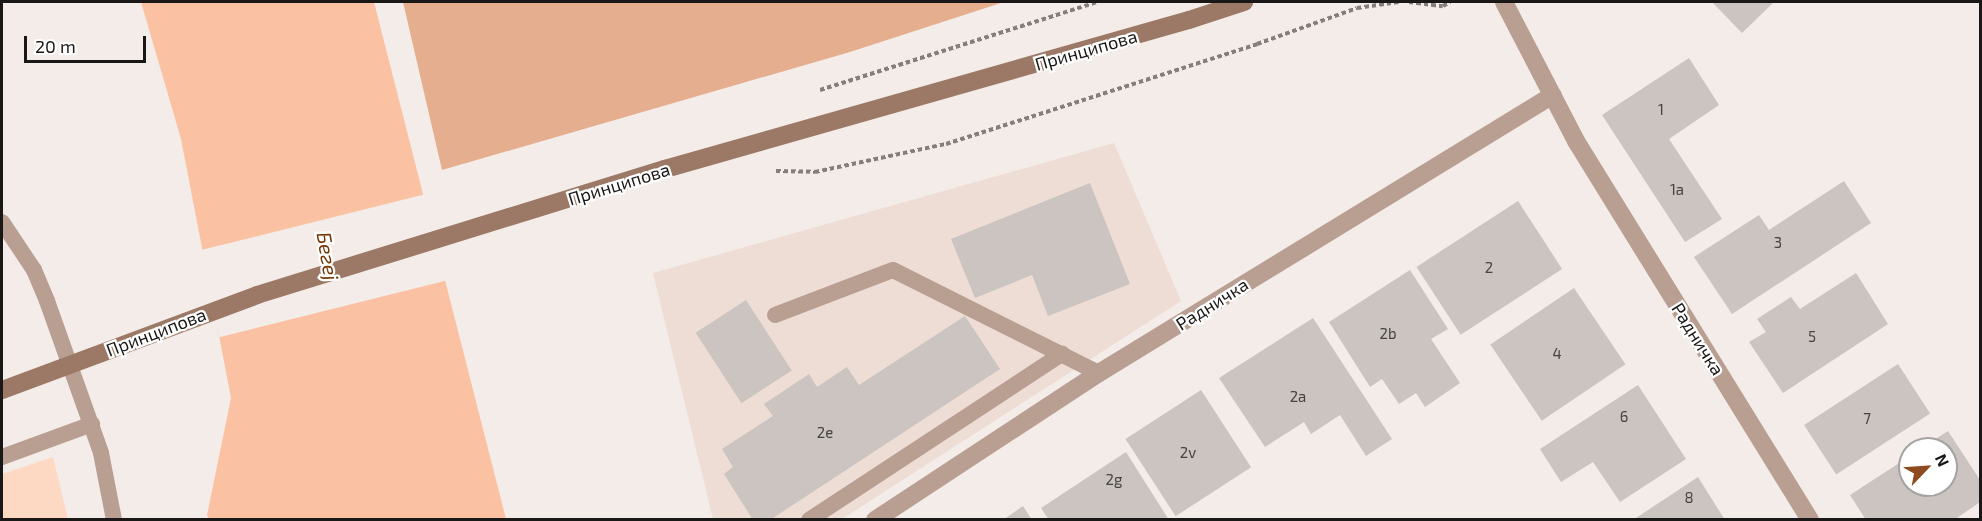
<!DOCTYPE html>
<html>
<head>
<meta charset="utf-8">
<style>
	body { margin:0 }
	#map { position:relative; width:1982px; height:521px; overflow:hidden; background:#f4ece8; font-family:"Exo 2",sans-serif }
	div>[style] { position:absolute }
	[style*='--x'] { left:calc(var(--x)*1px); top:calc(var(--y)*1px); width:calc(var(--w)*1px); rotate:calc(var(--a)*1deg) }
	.built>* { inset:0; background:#edddd5 }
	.green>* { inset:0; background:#fdd8c3 }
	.forest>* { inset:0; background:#e5ae8f }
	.water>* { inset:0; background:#fac2a2 }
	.pier>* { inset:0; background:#f4ece8; transform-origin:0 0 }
	.building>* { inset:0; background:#cbc4c0; transform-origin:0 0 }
	.path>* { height:4px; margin-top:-2px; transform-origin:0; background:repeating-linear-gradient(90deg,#847f7c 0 4.5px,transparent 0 7.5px) }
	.lane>* { height:16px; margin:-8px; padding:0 8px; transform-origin:8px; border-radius:8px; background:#b89f92 }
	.street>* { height:18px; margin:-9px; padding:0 9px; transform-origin:9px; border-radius:9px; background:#b89f92 }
	.secondary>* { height:18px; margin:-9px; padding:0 9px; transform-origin:9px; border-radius:9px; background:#9c7966 }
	span { translate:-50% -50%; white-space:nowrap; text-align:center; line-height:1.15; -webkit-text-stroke:4.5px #fff; paint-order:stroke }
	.number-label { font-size:15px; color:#464340 }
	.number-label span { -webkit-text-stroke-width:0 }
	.street-label { font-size:18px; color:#1a1816 }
	.water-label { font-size:20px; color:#753400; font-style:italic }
	.frame { position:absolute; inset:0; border:3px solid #1a1816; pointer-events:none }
	.north { position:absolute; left:1898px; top:437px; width:60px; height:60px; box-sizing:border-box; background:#fff; border:2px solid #a3a3a2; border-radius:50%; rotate:65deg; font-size:16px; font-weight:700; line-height:24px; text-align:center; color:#1a1816 }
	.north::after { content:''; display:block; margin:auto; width:21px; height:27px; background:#8f4b1f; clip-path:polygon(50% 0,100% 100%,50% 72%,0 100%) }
	.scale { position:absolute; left:24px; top:36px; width:122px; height:27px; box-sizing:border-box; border:3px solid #1a1816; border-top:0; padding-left:8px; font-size:18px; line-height:21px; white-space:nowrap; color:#1a1816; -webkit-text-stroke:4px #fff; paint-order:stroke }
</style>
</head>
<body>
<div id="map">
	<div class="built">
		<div style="clip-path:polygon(1114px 143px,1181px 301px,842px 519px,713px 519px,653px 273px)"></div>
	</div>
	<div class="green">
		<div style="clip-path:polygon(53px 457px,68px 519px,2px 519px,2px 474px)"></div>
	</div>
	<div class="forest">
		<div style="clip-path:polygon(403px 2px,1004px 2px,850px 52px,442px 170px)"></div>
	</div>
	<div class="water">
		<div style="clip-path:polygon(141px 2px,374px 2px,506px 519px,209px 519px,207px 515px,231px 398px,181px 139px)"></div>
	</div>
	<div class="pier">
		<div style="left:426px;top:194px;width:89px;height:235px;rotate:76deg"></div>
	</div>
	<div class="building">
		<div style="clip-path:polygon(1712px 2px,1774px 2px,1742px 33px)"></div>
		<div style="clip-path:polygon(1689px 58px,1719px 105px,1669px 139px,1722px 219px,1685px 242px,1602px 115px)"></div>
		<div style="clip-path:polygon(1844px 181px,1871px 223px,1732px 314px,1694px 257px,1759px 215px,1769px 230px)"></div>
		<div style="clip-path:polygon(1090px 183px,1130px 284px,1048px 316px,1032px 275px,975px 298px,951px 239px)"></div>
		<div style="left:1518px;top:201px;width:81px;height:121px;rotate:57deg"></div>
		<div style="clip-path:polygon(1410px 270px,1448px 329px,1431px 339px,1460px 383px,1425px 407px,1416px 393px,1399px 404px,1382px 379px,1370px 387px,1329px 322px)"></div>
		<div style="clip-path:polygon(1856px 273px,1888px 324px,1783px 393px,1749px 342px,1766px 332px,1757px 319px,1791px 297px,1800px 309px)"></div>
		<div style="left:1574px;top:288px;width:92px;height:101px;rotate:56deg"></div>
		<div style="left:746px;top:300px;width:84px;height:60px;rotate:57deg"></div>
		<div style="clip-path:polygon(965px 316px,1000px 369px,770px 520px,753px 520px,724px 474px,733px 467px,722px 449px,773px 416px,764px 404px,809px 374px,817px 387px,847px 367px,859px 385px)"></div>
		<div style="clip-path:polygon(1313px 318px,1392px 439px,1366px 456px,1340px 415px,1311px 434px,1304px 422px,1265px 447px,1219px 378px)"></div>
		<div style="left:1898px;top:364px;width:59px;height:112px;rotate:57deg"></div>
		<div style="clip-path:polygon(1638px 385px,1686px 459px,1620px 502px,1593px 462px,1561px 482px,1540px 449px)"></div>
		<div style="left:1201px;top:390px;width:92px;height:90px;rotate:57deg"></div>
		<div style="clip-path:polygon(1948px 431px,1980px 480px,1980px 502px,1954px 520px,1866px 520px,1850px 495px,1910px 456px,1910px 485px,1946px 485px,1946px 449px,1920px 449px)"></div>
		<div style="clip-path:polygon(1126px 452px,1169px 520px,1049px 520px,1041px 508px)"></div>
		<div style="clip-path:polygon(1698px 477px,1725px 520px,1633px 520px)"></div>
		<div style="clip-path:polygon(1023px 506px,1032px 520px,1003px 520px)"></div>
	</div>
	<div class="path">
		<div style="--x:1409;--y:2;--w:34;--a:7"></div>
		<div style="--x:1443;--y:6;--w:8;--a:-30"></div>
		<div style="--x:820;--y:90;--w:292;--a:-17.6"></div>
		<div style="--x:776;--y:171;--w:39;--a:1"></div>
		<div style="--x:815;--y:172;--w:134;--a:-12.1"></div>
		<div style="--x:946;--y:144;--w:327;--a:-17.8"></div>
		<div style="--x:1257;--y:44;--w:106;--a:-19.8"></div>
		<div style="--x:1357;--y:8;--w:42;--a:-8.1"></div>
	</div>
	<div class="lane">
		<div style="--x:2;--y:222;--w:58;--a:56.3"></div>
		<div style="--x:34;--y:270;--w:34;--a:67"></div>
		<div style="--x:47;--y:301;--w:161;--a:70.4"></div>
		<div style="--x:101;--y:453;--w:68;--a:79"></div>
		<div style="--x:775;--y:315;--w:126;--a:-20.9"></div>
		<div style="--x:893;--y:270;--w:230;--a:26.6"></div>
		<div style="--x:2;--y:457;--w:96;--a:-20.1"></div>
		<div style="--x:809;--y:520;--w:303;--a:-33.3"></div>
	</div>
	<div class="street">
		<div style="--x:1504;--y:2;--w:157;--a:62.6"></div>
		<div style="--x:1576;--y:141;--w:445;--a:58.3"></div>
		<div style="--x:875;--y:520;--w:268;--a:-33.3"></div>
		<div style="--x:1099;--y:373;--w:532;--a:-31.48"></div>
	</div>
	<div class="secondary">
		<div style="--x:2;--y:390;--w:272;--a:-20.4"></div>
		<div style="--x:257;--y:295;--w:427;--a:-17.2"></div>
		<div style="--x:665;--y:169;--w:545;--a:-15.87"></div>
		<div style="--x:1189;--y:20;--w:58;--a:-18.1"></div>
	</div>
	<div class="number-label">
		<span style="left:1661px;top:110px">1</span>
		<span style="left:1677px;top:190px">1a</span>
		<span style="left:1778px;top:243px">3</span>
		<span style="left:1489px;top:268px">2</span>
		<span style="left:1388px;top:334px">2b</span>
		<span style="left:1812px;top:337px">5</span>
		<span style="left:1557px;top:354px">4</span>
		<span style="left:1298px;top:397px">2a</span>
		<span style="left:1624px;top:417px">6</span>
		<span style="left:1867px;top:419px">7</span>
		<span style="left:825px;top:433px">2e</span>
		<span style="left:1188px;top:453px">2v</span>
		<span style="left:1114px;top:480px">2g</span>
		<span style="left:1689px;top:498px">8</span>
	</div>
	<div class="street-label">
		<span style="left:1086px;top:50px;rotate:-16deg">Принципова</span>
		<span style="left:619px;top:184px;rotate:-17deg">Принципова</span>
		<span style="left:1212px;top:304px;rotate:-32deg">Радничка</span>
		<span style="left:156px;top:332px;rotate:-21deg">Принципова</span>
		<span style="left:1698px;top:339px;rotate:58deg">Радничка</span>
	</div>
	<div class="water-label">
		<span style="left:328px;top:256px;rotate:80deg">Бегеј</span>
	</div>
	<div class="frame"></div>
	<div class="north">N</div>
	<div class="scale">20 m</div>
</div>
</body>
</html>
